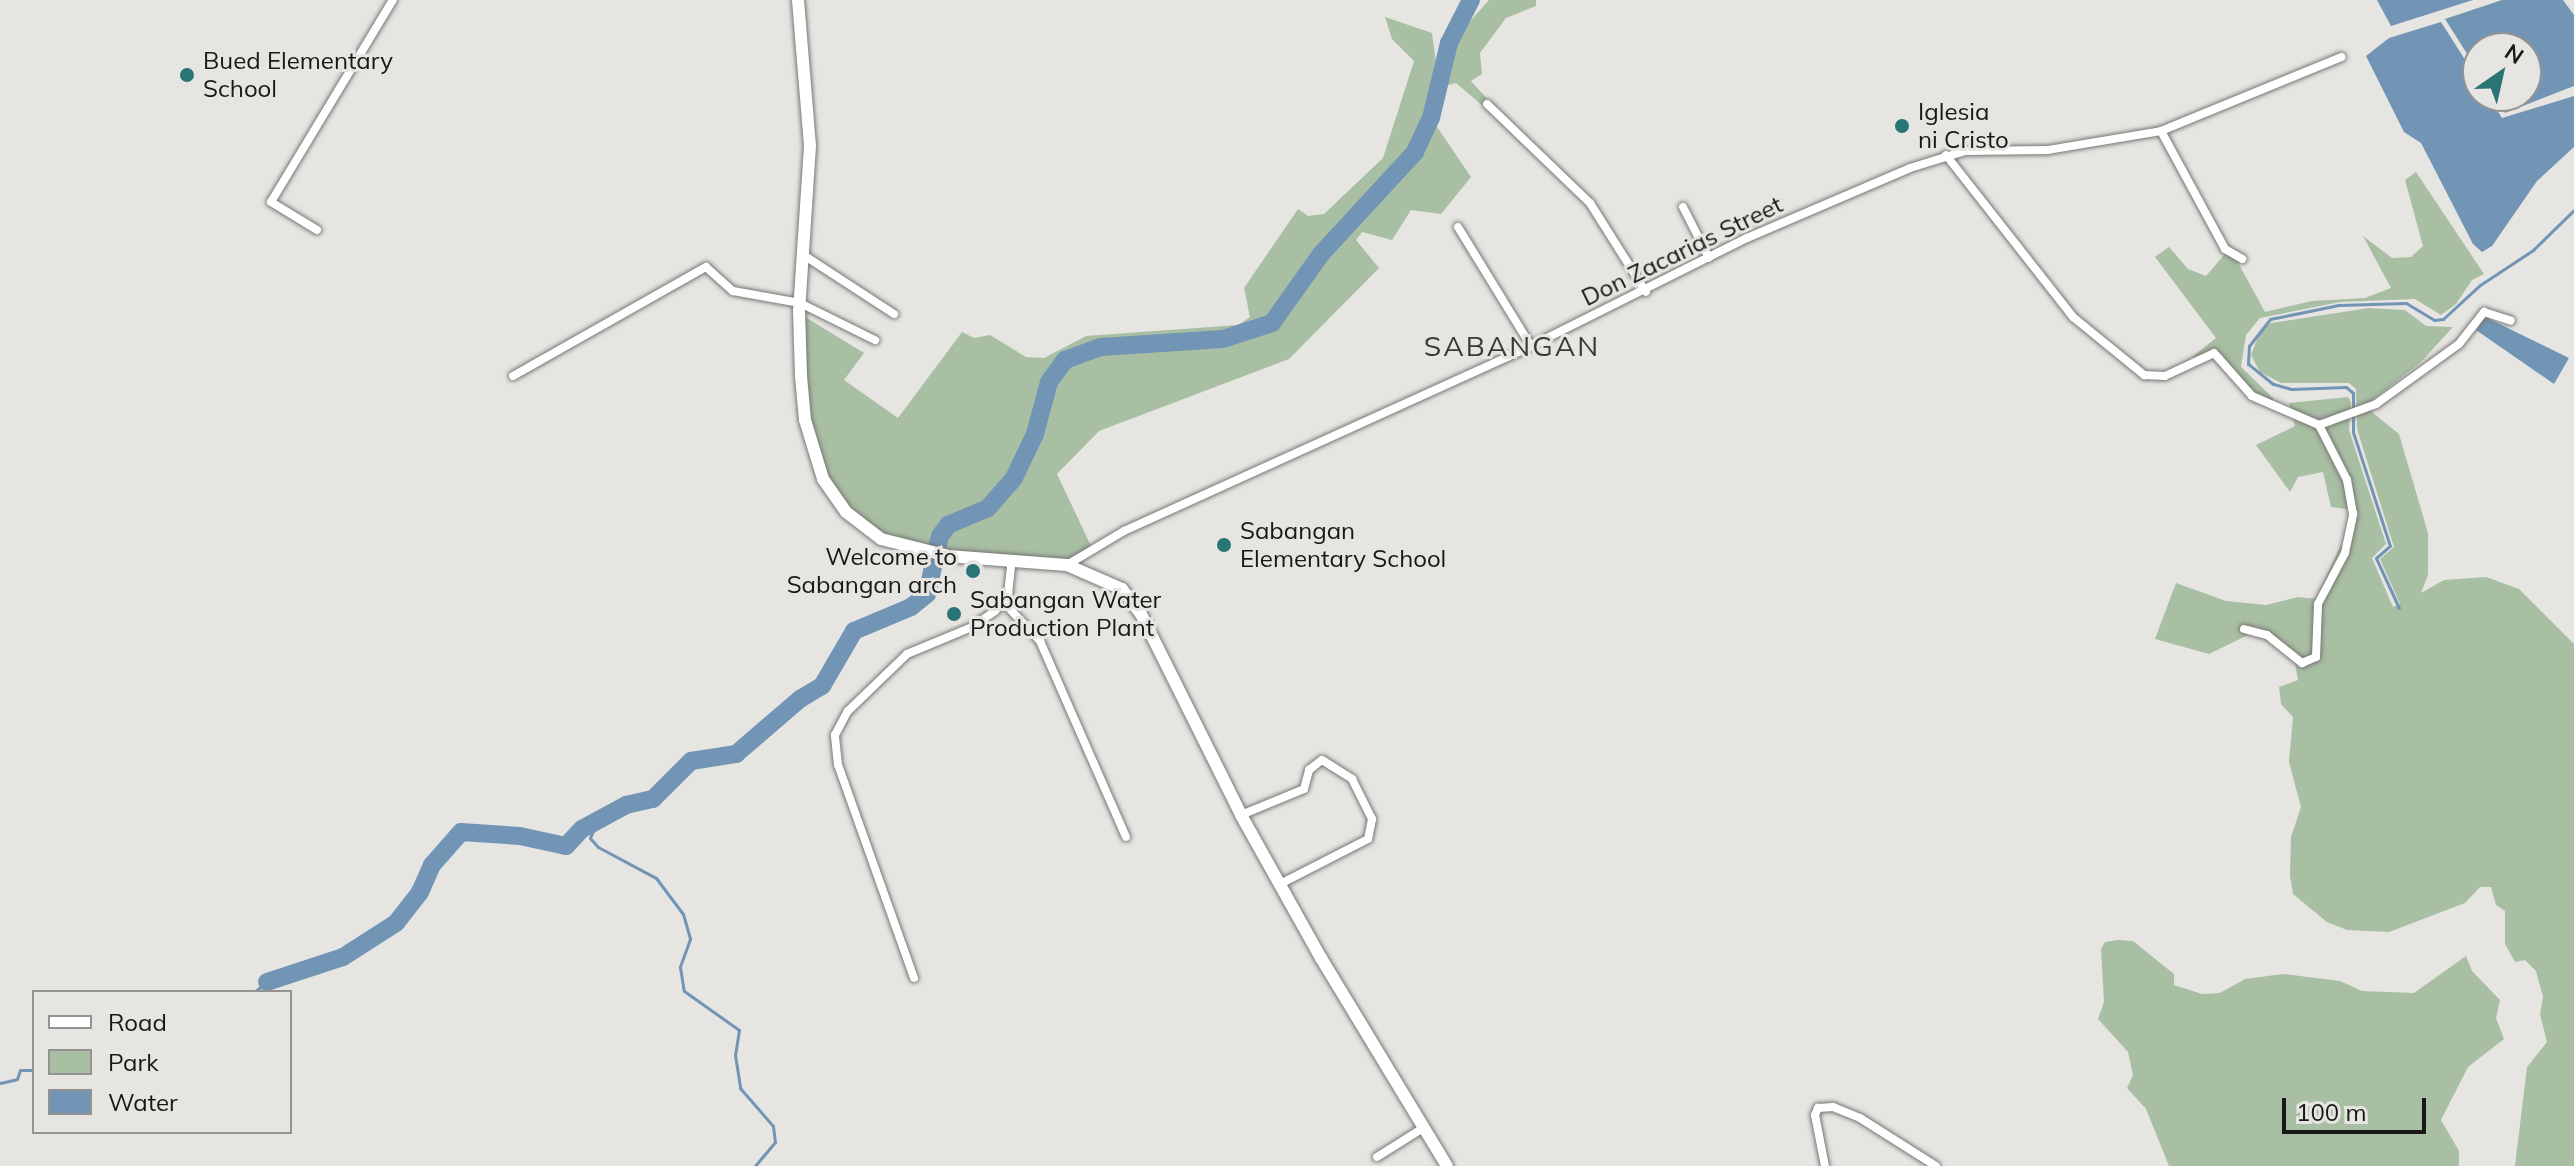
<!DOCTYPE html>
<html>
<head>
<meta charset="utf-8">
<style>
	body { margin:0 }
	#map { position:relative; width:2574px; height:1166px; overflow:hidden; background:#e6e5e2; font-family:Mulish,sans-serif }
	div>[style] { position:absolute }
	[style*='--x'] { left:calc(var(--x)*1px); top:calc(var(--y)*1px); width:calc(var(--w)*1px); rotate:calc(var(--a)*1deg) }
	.green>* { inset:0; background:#a8bfa3 }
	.water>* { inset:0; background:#7295b6 }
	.stream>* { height:3px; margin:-1.5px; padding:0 1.5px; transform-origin:1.5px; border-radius:1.5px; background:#7295b6 }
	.river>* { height:18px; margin:-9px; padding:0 9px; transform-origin:9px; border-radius:9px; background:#7295b6 }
	.roads { filter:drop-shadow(0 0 2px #787774) drop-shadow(0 0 2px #787774) }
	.street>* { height:8px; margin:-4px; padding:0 4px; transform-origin:4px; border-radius:4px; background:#fff }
	.secondary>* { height:12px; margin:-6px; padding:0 6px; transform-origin:6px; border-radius:6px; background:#fff }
	.dots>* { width:22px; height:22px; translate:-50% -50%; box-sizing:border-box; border:4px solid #e6e5e2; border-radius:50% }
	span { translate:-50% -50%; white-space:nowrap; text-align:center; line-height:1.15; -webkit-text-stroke:6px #e6e5e2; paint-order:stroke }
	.poi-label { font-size:24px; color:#191817 }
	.left { translate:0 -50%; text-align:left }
	.right { translate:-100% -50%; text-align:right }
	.street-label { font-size:24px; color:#191817 }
	.quarter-label { font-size:28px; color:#3a3937; letter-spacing:2px }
	.legend { position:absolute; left:32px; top:990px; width:260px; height:144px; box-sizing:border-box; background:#e6e5e2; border:2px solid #949391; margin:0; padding:10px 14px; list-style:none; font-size:24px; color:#191817 }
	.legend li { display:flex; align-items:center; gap:16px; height:40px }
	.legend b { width:40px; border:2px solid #949391 }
	.north { position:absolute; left:2462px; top:32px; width:80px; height:80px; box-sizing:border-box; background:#e6e5e2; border:2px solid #949391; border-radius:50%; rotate:34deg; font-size:22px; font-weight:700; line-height:32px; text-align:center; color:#191817 }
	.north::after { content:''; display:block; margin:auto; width:28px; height:36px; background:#297475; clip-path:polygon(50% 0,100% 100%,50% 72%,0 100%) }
	.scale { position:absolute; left:2282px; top:1098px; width:144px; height:36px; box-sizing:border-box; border:4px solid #191817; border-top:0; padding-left:10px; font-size:24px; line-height:28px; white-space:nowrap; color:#191817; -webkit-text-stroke:6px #e6e5e2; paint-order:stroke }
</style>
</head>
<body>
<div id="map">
	<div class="green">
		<div style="clip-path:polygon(1489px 0,1536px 0,1536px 6px,1506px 18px,1480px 53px,1482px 74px,1471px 81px,1500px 113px,1496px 117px,1456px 83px,1438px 88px,1431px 118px,1471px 177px,1441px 214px,1411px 210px,1392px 240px,1362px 232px,1356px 240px,1379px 268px,1289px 359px,1099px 431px,1057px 474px,1091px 546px,1059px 567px,893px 546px,847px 518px,809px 432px,802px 315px,864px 353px,844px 380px,898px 418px,962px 332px,974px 338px,990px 335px,1026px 357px,1044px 358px,1086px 336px,1238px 325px,1250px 317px,1244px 288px,1298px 209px,1308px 216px,1324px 214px,1383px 158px,1414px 61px,1392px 39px,1385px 17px,1432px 33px,1439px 85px,1465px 27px)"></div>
		<div style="clip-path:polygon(2416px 172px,2484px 274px,2472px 280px,2456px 304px,2441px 315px,2415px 299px,2340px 302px,2260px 318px,2246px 335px,2241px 367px,2274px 399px,2270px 403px,2241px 383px,2222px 354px,2192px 357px,2216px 338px,2155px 257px,2169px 247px,2188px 269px,2206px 276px,2230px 248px,2265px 312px,2312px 301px,2365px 298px,2391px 288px,2363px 236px,2392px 258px,2411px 257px,2423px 246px,2405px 180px)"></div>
		<div style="clip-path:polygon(2369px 308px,2405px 310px,2426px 326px,2453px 327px,2421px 362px,2371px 401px,2373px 413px,2399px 434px,2428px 533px,2428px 575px,2421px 593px,2444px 580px,2486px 577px,2519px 589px,2574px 644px,2574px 1166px,2515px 1166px,2527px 1067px,2547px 1042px,2540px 1014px,2543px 997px,2536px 971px,2525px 960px,2515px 962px,2505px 944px,2505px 911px,2496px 905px,2491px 887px,2480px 887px,2465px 903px,2389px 932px,2347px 930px,2327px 922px,2293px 894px,2290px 876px,2291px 837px,2301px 807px,2289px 762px,2293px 717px,2281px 704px,2279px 687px,2298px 680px,2294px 657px,2254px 632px,2209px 654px,2155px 639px,2176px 583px,2226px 601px,2266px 605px,2298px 597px,2316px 599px,2340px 547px,2348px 545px,2354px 510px,2331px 507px,2323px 472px,2298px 477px,2290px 492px,2256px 445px,2295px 426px,2289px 403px,2348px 397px,2351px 402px,2349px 430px,2386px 544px,2372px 558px,2393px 607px,2400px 604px,2380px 559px,2394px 547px,2357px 429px,2356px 389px,2349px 383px,2281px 383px,2260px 372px,2251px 355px,2260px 332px,2271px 323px)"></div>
		<div style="clip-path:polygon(2118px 940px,2133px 941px,2174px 974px,2174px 985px,2202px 994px,2220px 993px,2245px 979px,2283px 974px,2340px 981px,2362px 991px,2414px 993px,2466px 956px,2472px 971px,2500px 1000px,2496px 1018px,2504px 1039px,2468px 1067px,2441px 1120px,2459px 1151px,2459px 1166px,2169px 1166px,2146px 1109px,2127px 1088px,2133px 1075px,2128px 1052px,2098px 1019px,2104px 1002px,2101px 949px,2105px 942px)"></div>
	</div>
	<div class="water">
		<div style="clip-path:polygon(2377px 0,2473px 0,2391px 26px)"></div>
		<div style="clip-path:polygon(2502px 0,2563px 0,2574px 15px,2574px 86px,2505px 113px,2494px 96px,2526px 96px,2526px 48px,2478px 48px,2478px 71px,2445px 19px)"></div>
		<div style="clip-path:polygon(2441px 22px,2478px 80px,2478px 96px,2488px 96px,2502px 118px,2574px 96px,2574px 147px,2537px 181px,2492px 246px,2482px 252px,2473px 244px,2421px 143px,2404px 132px,2366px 56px,2389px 38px)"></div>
		<div style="clip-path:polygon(2485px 317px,2569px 358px,2554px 384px,2476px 330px)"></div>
	</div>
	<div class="stream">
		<div style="--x:2399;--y:608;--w:55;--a:-114.7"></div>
		<div style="--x:2376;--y:558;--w:18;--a:-41"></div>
		<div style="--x:2390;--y:546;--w:120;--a:-108"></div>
		<div style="--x:2353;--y:432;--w:39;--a:-90"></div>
		<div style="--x:2353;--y:393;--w:9;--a:-139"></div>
		<div style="--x:2346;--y:387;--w:55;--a:177.9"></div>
		<div style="--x:2291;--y:389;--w:19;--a:-164"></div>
		<div style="--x:2273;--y:384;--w:32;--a:-141"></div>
		<div style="--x:2248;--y:364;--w:18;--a:-87"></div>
		<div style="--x:2249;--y:346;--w:34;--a:-52"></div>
		<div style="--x:2270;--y:319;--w:70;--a:-11.5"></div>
		<div style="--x:2339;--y:305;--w:67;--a:-1.7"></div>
		<div style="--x:2406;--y:303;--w:33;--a:31"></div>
		<div style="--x:2434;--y:320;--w:9;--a:-6"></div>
		<div style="--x:2443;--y:319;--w:50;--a:-42.6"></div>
		<div style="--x:2480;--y:285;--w:64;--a:-33.4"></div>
		<div style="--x:2533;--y:250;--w:57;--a:-44.3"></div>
		<div style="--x:597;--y:822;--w:17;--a:114"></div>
		<div style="--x:590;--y:838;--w:12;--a:48"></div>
		<div style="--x:598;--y:847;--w:66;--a:28.1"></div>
		<div style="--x:656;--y:878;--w:45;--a:53.1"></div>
		<div style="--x:683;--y:914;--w:26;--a:74"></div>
		<div style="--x:690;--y:939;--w:30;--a:110"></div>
		<div style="--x:680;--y:967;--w:24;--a:81"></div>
		<div style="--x:684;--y:991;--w:67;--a:35.3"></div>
		<div style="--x:739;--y:1030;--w:25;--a:99"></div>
		<div style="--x:735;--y:1055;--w:33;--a:81"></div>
		<div style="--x:740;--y:1088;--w:50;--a:49"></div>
		<div style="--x:773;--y:1126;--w:16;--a:83"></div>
		<div style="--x:775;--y:1142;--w:31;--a:130"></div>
		<div style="--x:254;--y:992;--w:16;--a:-38"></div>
		<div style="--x:0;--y:1083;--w:17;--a:-13"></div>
		<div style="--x:17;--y:1079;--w:9;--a:-72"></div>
		<div style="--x:20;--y:1070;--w:14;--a:0"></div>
	</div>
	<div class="river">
		<div style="--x:267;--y:982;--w:80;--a:-18.2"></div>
		<div style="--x:343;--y:957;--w:63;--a:-32.7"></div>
		<div style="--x:396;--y:923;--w:39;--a:-52"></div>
		<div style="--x:420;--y:892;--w:30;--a:-66"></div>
		<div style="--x:432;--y:865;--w:44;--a:-48.7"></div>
		<div style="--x:461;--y:832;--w:59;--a:3.9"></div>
		<div style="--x:520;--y:836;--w:47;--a:12.3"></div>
		<div style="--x:566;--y:846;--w:23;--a:-47"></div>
		<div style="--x:582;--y:829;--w:50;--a:-28.6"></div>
		<div style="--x:626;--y:805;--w:28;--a:-13"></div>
		<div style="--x:653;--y:799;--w:54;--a:-45"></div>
		<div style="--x:691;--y:761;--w:46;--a:-8.8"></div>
		<div style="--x:736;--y:754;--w:84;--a:-40.7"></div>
		<div style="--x:800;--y:699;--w:26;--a:-31"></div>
		<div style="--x:822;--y:686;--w:64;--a:-59.8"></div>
		<div style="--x:854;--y:631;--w:62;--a:-22.8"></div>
		<div style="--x:911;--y:607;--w:21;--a:-39"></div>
		<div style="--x:927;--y:594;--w:59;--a:-77.4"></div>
		<div style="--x:940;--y:536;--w:14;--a:-54"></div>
		<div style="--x:948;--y:525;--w:43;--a:-23"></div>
		<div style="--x:988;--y:508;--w:40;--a:-49"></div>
		<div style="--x:1014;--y:478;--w:49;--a:-64.5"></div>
		<div style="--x:1035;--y:434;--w:54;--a:-74.9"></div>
		<div style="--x:1049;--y:382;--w:27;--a:-54"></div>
		<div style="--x:1065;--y:360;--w:38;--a:-20"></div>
		<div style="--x:1101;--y:347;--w:122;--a:-3.8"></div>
		<div style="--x:1223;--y:339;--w:52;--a:-18.1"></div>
		<div style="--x:1272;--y:323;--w:85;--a:-54.6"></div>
		<div style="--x:1321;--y:254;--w:139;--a:-47.3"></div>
		<div style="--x:1415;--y:152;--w:38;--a:-65"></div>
		<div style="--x:1431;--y:118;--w:77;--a:-76.5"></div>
		<div style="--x:1449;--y:43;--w:48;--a:-62.9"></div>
	</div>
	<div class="roads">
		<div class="street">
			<div style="--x:1487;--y:104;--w:143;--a:43.9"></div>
			<div style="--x:1590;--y:203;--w:105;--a:57.8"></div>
			<div style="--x:2161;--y:131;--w:134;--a:61.5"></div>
			<div style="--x:2225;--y:249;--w:20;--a:30"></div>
			<div style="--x:1946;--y:155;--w:206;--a:51.9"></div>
			<div style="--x:2073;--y:317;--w:92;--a:39.2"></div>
			<div style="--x:2144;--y:375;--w:21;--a:3"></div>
			<div style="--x:2165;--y:376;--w:54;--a:-25.1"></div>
			<div style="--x:2214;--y:353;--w:57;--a:48.5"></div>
			<div style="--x:2252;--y:396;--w:73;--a:23.4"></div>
			<div style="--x:2319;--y:425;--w:61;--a:-20.2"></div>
			<div style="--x:2376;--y:404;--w:102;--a:-35.9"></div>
			<div style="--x:2459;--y:344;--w:41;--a:-52"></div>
			<div style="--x:2484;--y:312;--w:28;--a:18"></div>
			<div style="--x:1683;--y:207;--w:57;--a:63"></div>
			<div style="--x:1458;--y:227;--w:140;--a:58.5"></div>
			<div style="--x:317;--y:230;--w:54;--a:-148.7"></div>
			<div style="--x:271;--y:202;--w:236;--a:-58.9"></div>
			<div style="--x:802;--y:254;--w:110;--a:33.1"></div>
			<div style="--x:513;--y:376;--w:222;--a:-29.5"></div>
			<div style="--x:706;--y:267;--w:36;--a:42"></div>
			<div style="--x:733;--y:291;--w:68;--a:10.2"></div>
			<div style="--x:800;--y:303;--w:84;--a:26.3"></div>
			<div style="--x:1067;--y:565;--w:66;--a:-30.8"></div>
			<div style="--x:1124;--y:531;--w:447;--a:-24.4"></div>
			<div style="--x:1531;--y:346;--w:241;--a:-26.6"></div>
			<div style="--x:1747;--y:238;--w:177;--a:-23.2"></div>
			<div style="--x:1910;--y:168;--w:58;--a:-17.2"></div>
			<div style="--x:1965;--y:151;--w:83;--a:-0.7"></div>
			<div style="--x:2048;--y:150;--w:115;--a:-9.5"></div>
			<div style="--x:2161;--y:131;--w:195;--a:-22.3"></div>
			<div style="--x:1003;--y:602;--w:54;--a:46.5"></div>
			<div style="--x:1040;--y:641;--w:214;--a:66.3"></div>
			<div style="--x:2244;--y:629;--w:24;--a:15"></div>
			<div style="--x:2267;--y:635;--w:45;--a:38.7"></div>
			<div style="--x:2302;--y:663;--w:15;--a:-23"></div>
			<div style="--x:2316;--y:657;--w:53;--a:-87.8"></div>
			<div style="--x:2318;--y:604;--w:58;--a:-62.1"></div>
			<div style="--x:2345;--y:553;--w:40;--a:-78"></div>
			<div style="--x:2353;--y:514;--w:35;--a:-100"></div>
			<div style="--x:2347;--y:480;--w:62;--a:-117"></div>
			<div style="--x:1241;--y:815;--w:68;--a:-22.4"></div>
			<div style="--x:1304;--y:789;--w:20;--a:-75"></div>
			<div style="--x:1309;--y:770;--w:16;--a:-38"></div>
			<div style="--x:1322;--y:760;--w:36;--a:32"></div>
			<div style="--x:1352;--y:779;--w:45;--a:63.4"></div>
			<div style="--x:1372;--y:819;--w:20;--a:101"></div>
			<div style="--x:1368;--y:839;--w:99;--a:152.9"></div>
			<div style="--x:914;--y:978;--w:226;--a:-109.6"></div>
			<div style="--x:838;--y:765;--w:30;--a:-96"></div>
			<div style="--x:835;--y:735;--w:27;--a:-62"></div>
			<div style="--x:848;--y:711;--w:82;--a:-44"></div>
			<div style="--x:907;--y:654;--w:70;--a:-22.6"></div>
			<div style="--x:972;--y:627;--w:28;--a:-35"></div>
			<div style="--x:995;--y:611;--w:21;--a:-51"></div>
			<div style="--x:1008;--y:595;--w:36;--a:-84"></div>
			<div style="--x:1377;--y:1157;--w:54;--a:-32.2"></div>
			<div style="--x:1825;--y:1166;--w:52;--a:-101.1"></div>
			<div style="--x:1815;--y:1115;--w:8;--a:-67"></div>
			<div style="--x:1818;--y:1108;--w:15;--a:-4"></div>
			<div style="--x:1833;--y:1107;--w:29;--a:22"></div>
			<div style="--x:1860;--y:1118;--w:90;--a:32.3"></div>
		</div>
		<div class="secondary">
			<div style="--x:798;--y:0;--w:146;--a:85.3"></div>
			<div style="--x:810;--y:146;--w:165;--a:93.8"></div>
			<div style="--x:799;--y:311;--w:65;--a:88.2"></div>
			<div style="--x:801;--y:376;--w:44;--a:84.8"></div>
			<div style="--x:805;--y:420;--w:62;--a:73"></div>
			<div style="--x:823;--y:479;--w:40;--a:55.1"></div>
			<div style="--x:846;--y:512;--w:44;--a:37.6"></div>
			<div style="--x:881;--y:539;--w:69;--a:14.2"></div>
			<div style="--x:948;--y:556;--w:119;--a:4.3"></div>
			<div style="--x:1067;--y:565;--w:60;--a:23.6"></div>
			<div style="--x:1122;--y:589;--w:31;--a:53"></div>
			<div style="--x:1141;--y:614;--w:225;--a:63.5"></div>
			<div style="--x:1241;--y:815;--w:164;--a:60.8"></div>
			<div style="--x:1321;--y:958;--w:243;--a:58.8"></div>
		</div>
	</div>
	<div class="dots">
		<div style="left:187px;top:75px;background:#297475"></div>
		<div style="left:1902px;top:126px;background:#297475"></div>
		<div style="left:1224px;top:545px;background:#297475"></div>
		<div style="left:973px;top:571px;background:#297475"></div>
		<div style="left:954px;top:614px;background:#297475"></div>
	</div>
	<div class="poi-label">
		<span class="left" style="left:203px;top:75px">Bued Elementary<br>School</span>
		<span class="left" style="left:1918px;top:126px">Iglesia<br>ni Cristo</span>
		<span class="left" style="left:1240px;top:545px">Sabangan<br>Elementary School</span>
		<span class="right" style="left:957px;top:571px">Welcome to<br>Sabangan arch</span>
		<span class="left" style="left:970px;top:614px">Sabangan Water<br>Production Plant</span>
	</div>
	<div class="street-label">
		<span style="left:1682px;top:251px;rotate:-26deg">Don Zacarias Street</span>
	</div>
	<div class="quarter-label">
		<span style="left:1512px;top:346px">SABANGAN</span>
	</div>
	<ul class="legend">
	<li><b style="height:10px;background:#fff"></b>Road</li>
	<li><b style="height:22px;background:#a8bfa3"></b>Park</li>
	<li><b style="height:22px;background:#7295b6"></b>Water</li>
	</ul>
	<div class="north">N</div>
	<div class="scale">100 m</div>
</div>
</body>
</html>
